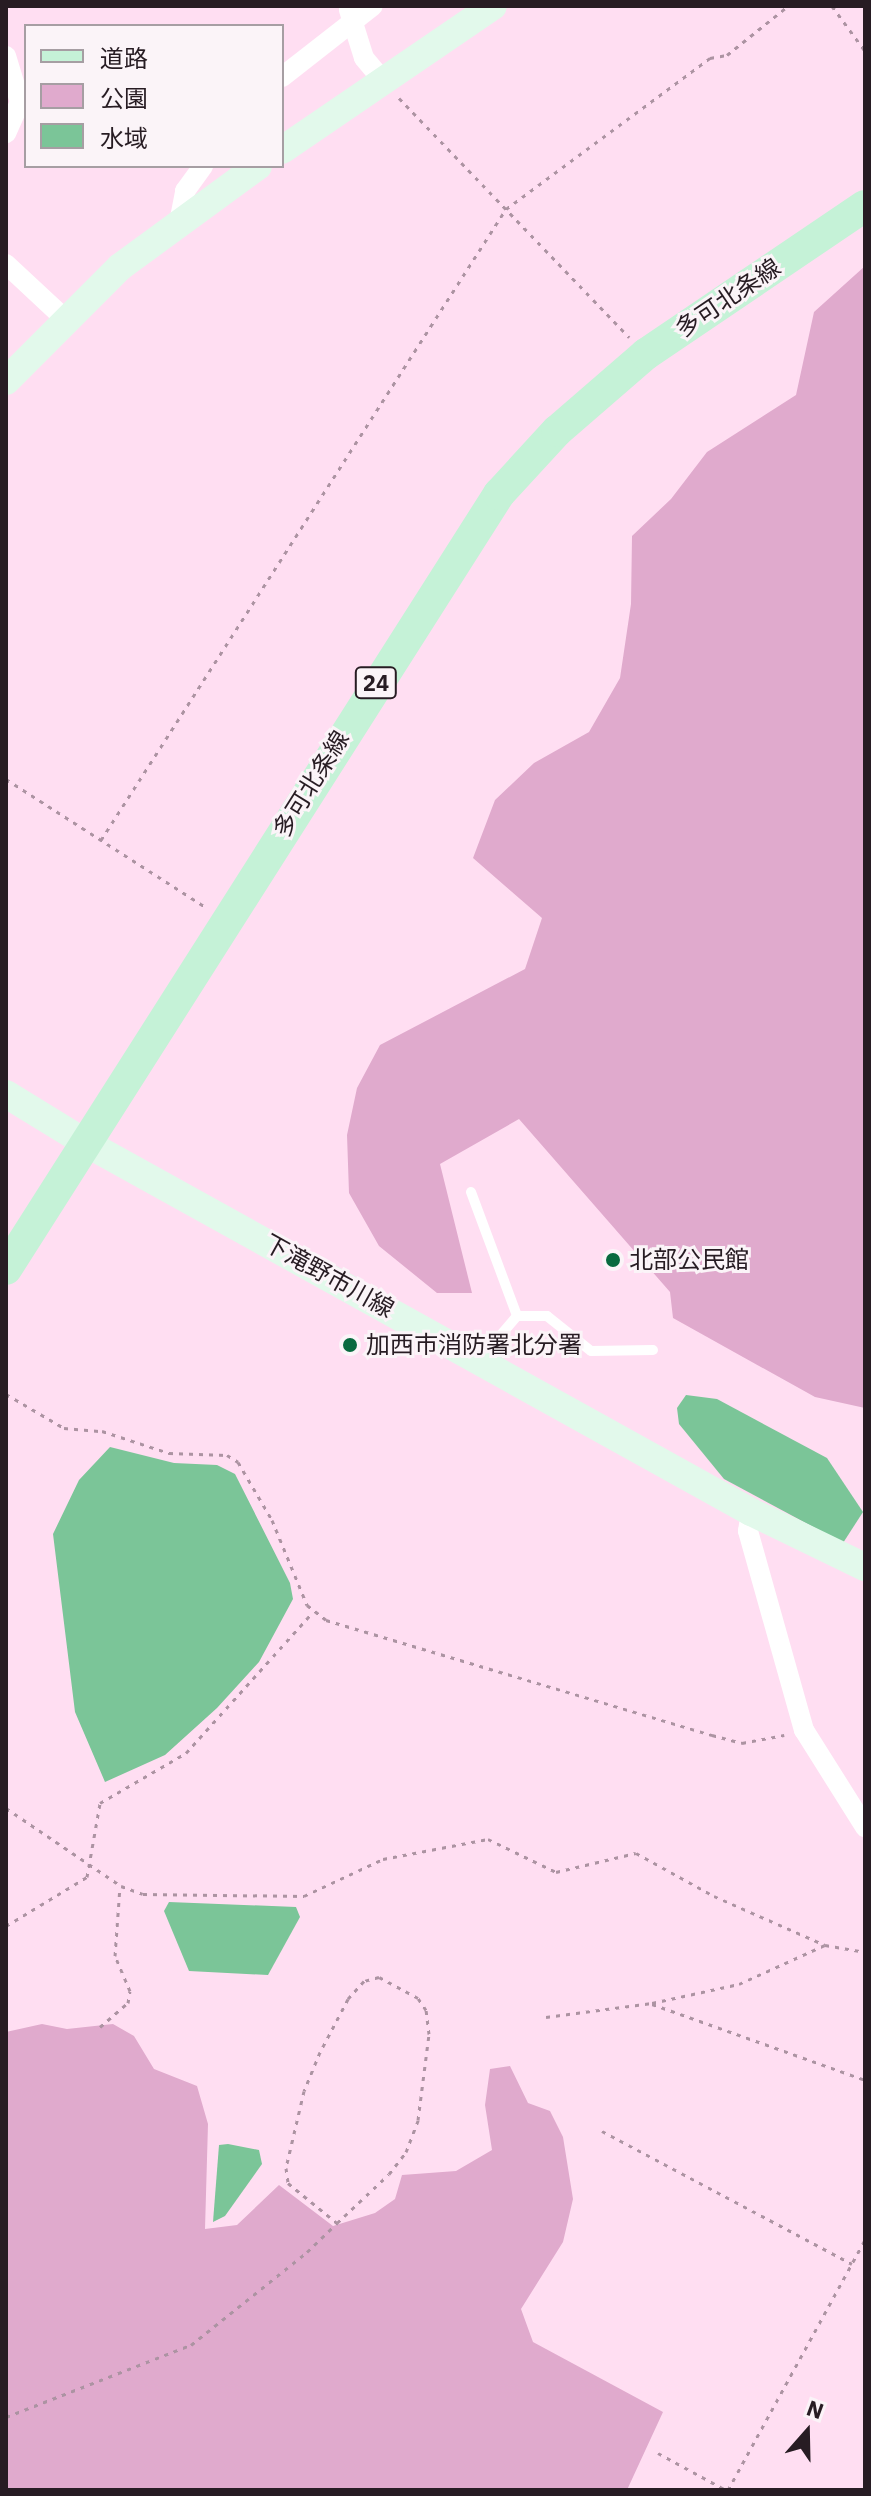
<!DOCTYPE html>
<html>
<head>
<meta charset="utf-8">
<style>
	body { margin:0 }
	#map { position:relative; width:871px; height:2496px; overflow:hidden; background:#ffdef2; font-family:"IBM Plex Sans","Noto Sans JP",sans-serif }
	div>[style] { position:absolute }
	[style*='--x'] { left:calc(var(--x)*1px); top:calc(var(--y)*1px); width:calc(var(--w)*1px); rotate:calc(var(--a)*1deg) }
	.green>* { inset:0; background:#e0aacd }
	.water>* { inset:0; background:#7bc598 }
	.path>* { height:3px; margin-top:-1.5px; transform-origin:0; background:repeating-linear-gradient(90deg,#ac93a2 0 4px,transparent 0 10px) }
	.lane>* { height:10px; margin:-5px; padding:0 5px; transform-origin:5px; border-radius:5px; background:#fff }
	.street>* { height:20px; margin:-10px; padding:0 10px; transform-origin:10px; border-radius:10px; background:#fff }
	.secondary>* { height:28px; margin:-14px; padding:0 14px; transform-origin:14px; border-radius:14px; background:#e2f9eb }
	.primary>* { height:32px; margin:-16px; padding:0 16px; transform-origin:16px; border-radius:16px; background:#c5f2d7 }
	.dots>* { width:22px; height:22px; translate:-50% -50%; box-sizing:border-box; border:4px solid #fbf4f8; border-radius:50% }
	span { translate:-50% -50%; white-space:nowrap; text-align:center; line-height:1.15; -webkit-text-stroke:6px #fbf4f8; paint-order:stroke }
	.shield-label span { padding:2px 6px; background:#fbf4f8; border:2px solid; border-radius:6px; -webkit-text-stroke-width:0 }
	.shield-label { font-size:22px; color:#271c23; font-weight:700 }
	.street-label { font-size:24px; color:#271c23 }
	.poi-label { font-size:24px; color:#271c23 }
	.left { translate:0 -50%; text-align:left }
	.frame { position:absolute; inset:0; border:8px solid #271c23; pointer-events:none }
	.legend { position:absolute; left:24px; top:24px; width:260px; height:144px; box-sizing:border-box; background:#fbf4f8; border:2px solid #a69ea3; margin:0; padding:10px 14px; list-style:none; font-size:24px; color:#271c23 }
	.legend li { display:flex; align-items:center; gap:16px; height:40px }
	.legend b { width:40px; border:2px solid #a69ea3 }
	.north { position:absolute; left:767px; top:2392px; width:80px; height:80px; -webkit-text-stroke:6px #fbf4f8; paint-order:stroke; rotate:20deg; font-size:22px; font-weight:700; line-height:32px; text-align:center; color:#271c23 }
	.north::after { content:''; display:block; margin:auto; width:28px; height:36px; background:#271c23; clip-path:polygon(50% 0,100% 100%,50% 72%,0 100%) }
</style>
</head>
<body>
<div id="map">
	<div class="green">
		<div style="clip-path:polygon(865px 266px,865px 1408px,815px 1397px,673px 1318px,670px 1292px,519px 1119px,440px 1164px,472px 1293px,437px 1293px,379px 1246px,349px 1193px,347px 1135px,357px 1088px,380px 1045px,525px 969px,542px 918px,473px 858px,495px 800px,534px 763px,589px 732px,620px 678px,631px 604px,632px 536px,671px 499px,707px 452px,796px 395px,814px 312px)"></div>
		<div style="clip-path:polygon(42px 2024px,67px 2029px,113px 2024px,134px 2036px,154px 2069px,197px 2086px,208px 2124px,205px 2229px,237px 2225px,279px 2185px,333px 2226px,375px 2213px,395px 2199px,402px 2175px,456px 2171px,492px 2150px,485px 2105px,490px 2069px,510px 2066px,528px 2103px,550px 2111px,563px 2137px,573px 2199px,563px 2242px,521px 2309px,533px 2342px,663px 2412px,627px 2490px,6px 2490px,6px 2032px)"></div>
	</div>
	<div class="water">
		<div style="clip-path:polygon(686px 1395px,717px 1399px,827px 1458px,863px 1512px,843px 1543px,724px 1479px,679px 1424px,677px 1408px)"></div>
		<div style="clip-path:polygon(110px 1447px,174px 1463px,217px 1465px,235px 1474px,290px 1583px,293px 1599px,259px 1662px,217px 1708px,165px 1755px,105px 1782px,75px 1712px,53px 1534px,79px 1480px)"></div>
		<div style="clip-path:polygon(169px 1902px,296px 1907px,300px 1917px,268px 1975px,189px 1971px,164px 1911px)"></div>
		<div style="clip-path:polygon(228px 2144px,259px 2150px,262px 2164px,225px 2216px,213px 2222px,219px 2145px)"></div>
	</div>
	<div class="path">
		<div style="--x:832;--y:6;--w:56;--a:53.7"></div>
		<div style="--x:399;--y:98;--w:332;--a:46.1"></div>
		<div style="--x:6;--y:779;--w:237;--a:32.7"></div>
		<div style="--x:101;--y:840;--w:750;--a:-57.31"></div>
		<div style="--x:506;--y:209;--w:254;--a:-36.5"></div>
		<div style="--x:710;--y:58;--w:17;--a:-10"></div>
		<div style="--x:727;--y:55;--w:78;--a:-38.8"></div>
		<div style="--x:6;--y:1394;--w:67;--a:30.4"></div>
		<div style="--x:64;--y:1428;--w:38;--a:5"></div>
		<div style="--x:102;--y:1431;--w:71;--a:18.2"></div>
		<div style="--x:169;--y:1453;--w:58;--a:2"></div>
		<div style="--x:227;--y:1455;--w:13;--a:32"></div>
		<div style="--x:238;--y:1462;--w:67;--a:59.6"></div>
		<div style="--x:272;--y:1520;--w:92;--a:67.6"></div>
		<div style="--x:307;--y:1605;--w:24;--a:38"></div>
		<div style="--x:326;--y:1620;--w:403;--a:16.6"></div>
		<div style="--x:712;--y:1735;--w:31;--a:15"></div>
		<div style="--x:742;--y:1743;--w:43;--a:-10.8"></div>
		<div style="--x:6;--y:1808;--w:139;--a:34.1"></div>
		<div style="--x:121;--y:1886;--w:23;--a:20"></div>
		<div style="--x:143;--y:1894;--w:161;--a:0.7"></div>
		<div style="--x:304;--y:1896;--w:87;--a:-25.1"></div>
		<div style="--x:383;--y:1859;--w:107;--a:-10.8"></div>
		<div style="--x:488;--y:1839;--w:76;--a:25.9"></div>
		<div style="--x:556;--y:1872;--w:82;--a:-13.4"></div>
		<div style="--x:636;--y:1853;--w:89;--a:28.9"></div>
		<div style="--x:714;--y:1896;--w:121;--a:23.8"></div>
		<div style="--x:825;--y:1945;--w:41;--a:9.9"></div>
		<div style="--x:6;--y:1926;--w:95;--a:-31.2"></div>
		<div style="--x:87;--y:1877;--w:75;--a:-80"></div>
		<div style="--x:100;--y:1803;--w:99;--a:-30.2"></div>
		<div style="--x:186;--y:1753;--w:188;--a:-48"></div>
		<div style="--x:652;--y:2004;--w:226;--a:19.6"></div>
		<div style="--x:546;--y:2017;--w:107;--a:-7.5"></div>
		<div style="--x:652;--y:2003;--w:89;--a:-12.3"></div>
		<div style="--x:739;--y:1984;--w:94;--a:-24.4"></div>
		<div style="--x:100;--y:2027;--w:37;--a:-41"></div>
		<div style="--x:128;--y:2003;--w:12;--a:-81"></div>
		<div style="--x:130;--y:1991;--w:38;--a:-113"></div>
		<div style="--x:115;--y:1956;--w:69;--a:-85.9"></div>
		<div style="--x:602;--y:2131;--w:283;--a:28"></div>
		<div style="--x:6;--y:2417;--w:199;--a:-21.3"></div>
		<div style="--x:191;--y:2345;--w:149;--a:-38.7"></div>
		<div style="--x:307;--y:2252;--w:42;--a:-44"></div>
		<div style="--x:337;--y:2223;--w:71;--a:-43.3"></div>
		<div style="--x:389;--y:2174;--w:28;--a:-52"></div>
		<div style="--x:406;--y:2152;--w:34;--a:-69"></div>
		<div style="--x:418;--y:2120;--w:87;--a:-82.7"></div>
		<div style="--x:429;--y:2034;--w:24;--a:-97"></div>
		<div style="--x:426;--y:2010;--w:14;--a:-124"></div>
		<div style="--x:418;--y:1998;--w:44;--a:-151.7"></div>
		<div style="--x:379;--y:1977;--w:16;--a:165"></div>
		<div style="--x:364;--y:1981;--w:24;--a:132"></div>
		<div style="--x:348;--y:1999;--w:60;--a:117.8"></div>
		<div style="--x:320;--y:2052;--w:42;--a:112.3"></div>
		<div style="--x:304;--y:2091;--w:79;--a:103.2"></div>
		<div style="--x:286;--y:2168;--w:15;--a:82"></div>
		<div style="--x:288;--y:2183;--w:63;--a:39.2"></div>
		<div style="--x:658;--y:2453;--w:77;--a:28.6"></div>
		<div style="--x:728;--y:2490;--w:285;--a:-61.3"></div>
	</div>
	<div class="lane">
		<div style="--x:471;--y:1192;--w:132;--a:69.6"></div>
		<div style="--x:517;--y:1316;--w:55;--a:130.6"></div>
		<div style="--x:517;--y:1316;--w:30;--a:0"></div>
		<div style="--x:547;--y:1316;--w:56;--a:38.5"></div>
		<div style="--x:591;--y:1351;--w:62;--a:-0.9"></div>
	</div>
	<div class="street">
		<div style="--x:349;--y:10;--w:50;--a:72.6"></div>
		<div style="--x:364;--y:58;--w:31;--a:50"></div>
		<div style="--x:6;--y:56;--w:48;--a:73.1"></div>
		<div style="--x:20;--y:102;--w:34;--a:114"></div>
		<div style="--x:282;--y:77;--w:115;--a:-38"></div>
		<div style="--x:179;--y:223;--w:33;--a:-79"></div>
		<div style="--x:185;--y:191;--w:31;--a:-54"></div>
		<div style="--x:6;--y:264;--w:82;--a:43"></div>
		<div style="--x:751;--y:1512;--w:19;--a:99"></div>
		<div style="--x:748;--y:1531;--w:207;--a:74.3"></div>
		<div style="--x:804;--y:1730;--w:115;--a:57.8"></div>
	</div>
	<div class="secondary">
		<div style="--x:282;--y:150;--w:255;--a:-34.3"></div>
		<div style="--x:6;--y:381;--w:161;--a:-45"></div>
		<div style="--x:120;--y:267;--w:171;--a:-36.2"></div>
		<div style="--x:6;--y:1094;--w:94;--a:31.5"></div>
		<div style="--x:86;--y:1143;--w:761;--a:29.03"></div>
		<div style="--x:751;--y:1512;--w:127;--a:25.8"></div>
	</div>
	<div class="primary">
		<div style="--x:6;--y:1269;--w:919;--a:-57.54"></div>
		<div style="--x:499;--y:494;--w:86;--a:-47.4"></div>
		<div style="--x:557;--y:431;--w:118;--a:-40.9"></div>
		<div style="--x:646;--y:354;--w:264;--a:-34.1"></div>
	</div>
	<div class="dots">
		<div style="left:613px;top:1260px;background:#086a3f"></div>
		<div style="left:350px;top:1345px;background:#086a3f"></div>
	</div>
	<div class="shield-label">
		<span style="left:376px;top:683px">24</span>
	</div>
	<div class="street-label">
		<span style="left:728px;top:298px;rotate:-34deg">多可北条線</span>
		<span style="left:311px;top:784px;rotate:-58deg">多可北条線</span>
		<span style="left:329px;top:1276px;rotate:29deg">下滝野市川線</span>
	</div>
	<div class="poi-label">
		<span class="left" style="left:629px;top:1260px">北部公民館</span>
		<span class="left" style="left:366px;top:1345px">加西市消防署北分署</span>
	</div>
	<div class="frame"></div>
	<ul class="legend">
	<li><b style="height:10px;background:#c5f2d7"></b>道路</li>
	<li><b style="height:22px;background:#e0aacd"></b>公園</li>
	<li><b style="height:22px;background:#7bc598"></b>水域</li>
	</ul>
	<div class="north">N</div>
</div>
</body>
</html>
